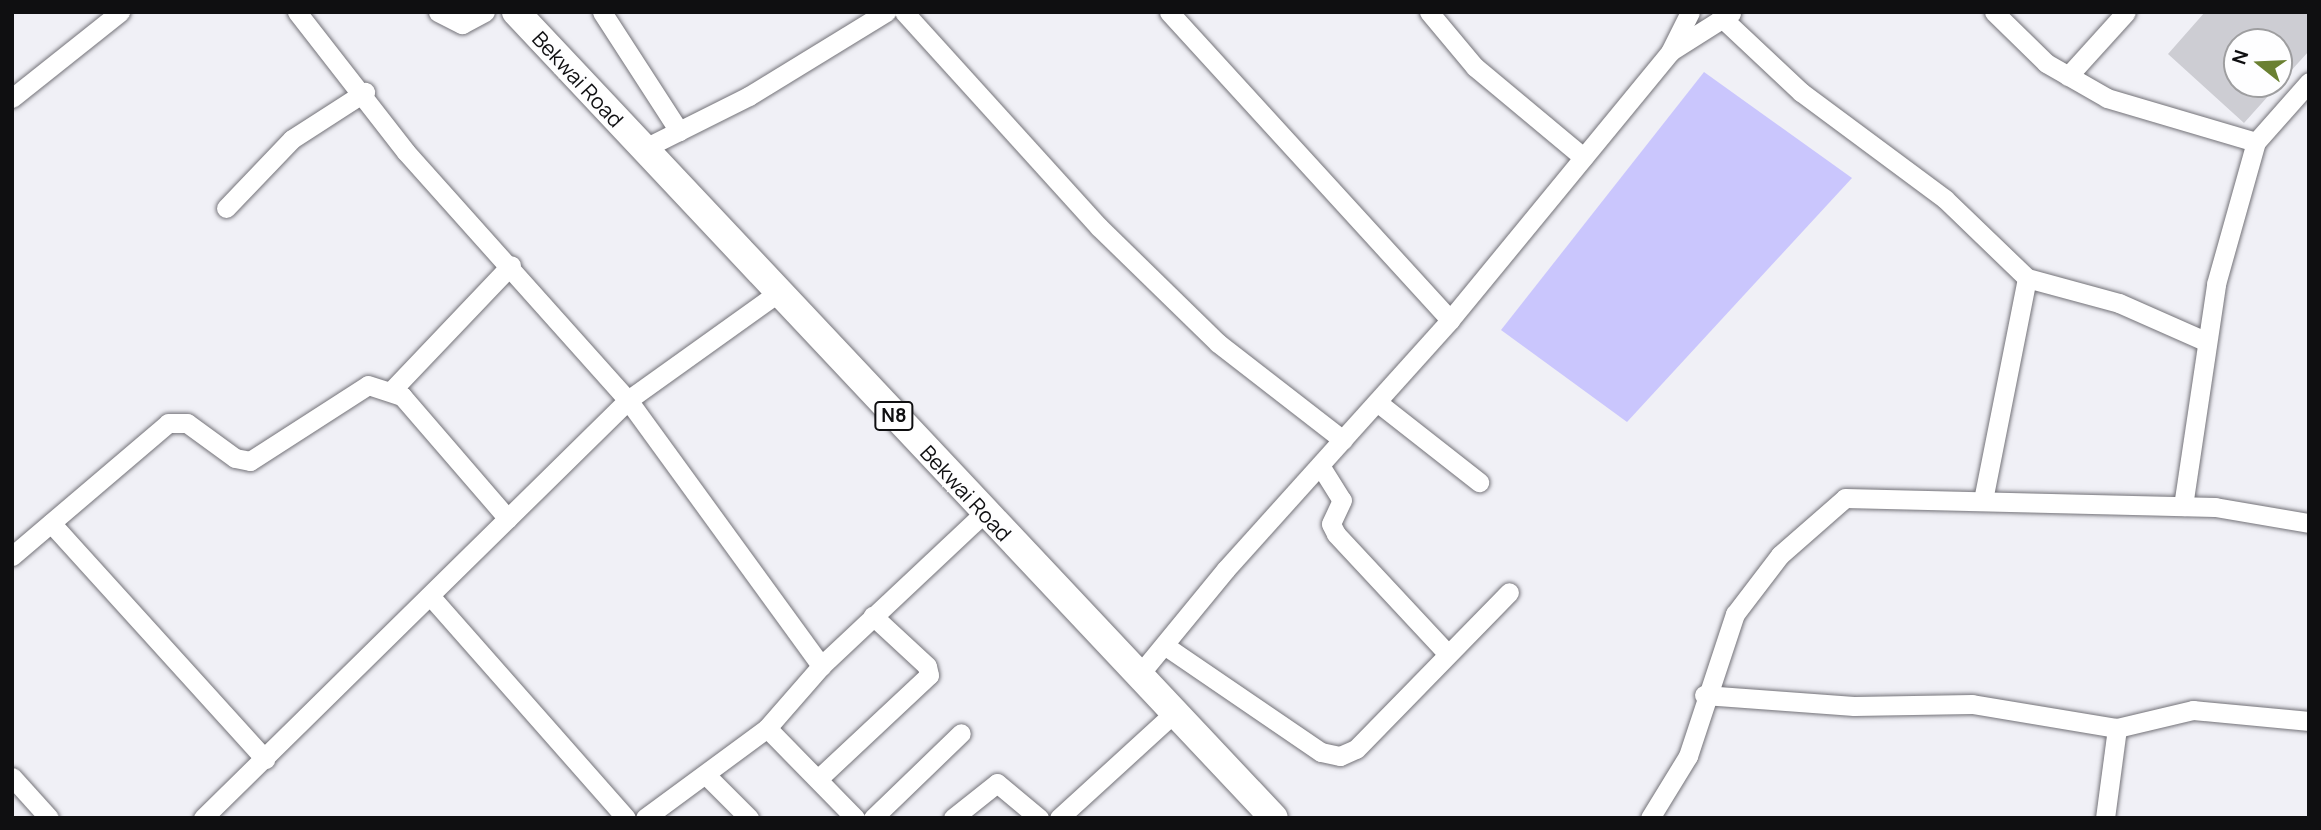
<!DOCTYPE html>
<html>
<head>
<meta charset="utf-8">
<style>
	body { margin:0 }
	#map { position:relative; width:2321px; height:830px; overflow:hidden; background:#f0f0f6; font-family:Manrope,sans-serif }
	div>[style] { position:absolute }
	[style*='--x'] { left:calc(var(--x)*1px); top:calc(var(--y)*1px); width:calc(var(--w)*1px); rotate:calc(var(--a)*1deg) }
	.green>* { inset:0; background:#cac6fd }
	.building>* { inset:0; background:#cdcdd3 }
	.roads { filter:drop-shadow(0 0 2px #737278) drop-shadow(0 0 2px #737278) }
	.minor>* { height:19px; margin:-9.5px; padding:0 9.5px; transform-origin:9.5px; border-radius:9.5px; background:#fff }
	.highway>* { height:28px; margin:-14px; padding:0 14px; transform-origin:14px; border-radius:14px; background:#fff }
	span { translate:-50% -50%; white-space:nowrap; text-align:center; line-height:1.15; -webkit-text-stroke:5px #fefeff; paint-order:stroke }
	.shield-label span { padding:2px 5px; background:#fefeff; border:2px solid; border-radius:5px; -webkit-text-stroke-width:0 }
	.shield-label { font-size:19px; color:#0f0f11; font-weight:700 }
	.street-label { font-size:21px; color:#0f0f11 }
	.frame { position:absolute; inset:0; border:14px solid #0f0f11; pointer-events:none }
	.north { position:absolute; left:2223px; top:28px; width:70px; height:70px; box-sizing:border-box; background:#fefeff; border:2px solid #9e9ea0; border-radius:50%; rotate:288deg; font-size:19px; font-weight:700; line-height:28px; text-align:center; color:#0f0f11 }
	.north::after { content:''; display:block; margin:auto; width:24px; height:32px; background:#6a8032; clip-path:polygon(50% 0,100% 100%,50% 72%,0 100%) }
</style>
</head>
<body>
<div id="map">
	<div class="green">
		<div style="clip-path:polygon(1704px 72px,1852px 178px,1627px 422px,1501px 330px)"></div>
	</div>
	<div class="building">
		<div style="clip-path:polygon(2205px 12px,2309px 12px,2309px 51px,2279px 84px,2279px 42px,2237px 42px,2237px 84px,2279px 84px,2244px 123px,2168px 54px)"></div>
	</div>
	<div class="roads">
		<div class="minor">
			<div style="--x:297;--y:12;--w:177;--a:52.1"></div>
			<div style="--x:406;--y:152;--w:333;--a:48.2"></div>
			<div style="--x:628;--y:400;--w:329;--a:54"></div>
			<div style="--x:438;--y:12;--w:27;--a:27"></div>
			<div style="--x:462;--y:24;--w:26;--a:-28"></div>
			<div style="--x:602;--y:12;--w:142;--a:57.1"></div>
			<div style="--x:904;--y:12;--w:290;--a:47.8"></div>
			<div style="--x:1099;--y:227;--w:166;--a:44.3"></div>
			<div style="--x:1218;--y:343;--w:158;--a:37.8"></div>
			<div style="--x:1169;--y:12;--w:417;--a:47.6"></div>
			<div style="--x:1429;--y:12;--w:72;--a:50.1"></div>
			<div style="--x:1475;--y:67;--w:141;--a:39.8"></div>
			<div style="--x:1994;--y:12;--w:73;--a:44.4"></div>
			<div style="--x:2046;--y:63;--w:70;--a:29.8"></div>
			<div style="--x:2107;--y:98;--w:155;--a:16.5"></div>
			<div style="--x:1721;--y:17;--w:110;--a:43.2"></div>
			<div style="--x:1801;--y:92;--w:179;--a:36.6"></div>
			<div style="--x:1945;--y:199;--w:114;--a:43.9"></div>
			<div style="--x:2027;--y:278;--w:226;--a:101.2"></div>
			<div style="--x:1671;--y:51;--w:71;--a:-32.3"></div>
			<div style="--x:2068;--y:76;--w:86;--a:-47.8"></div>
			<div style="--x:12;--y:98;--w:138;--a:-38.5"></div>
			<div style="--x:643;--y:149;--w:119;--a:-26.6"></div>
			<div style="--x:749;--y:96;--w:161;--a:-31.5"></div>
			<div style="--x:226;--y:208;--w:95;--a:-46.3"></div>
			<div style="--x:292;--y:139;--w:87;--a:-32.8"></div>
			<div style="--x:2027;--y:278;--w:95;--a:15.2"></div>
			<div style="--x:2119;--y:303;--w:94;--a:23.8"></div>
			<div style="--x:393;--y:389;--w:171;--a:-46.4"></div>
			<div style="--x:1377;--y:402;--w:130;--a:38.1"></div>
			<div style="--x:1321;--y:467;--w:39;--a:58"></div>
			<div style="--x:1342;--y:500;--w:26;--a:115"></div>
			<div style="--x:1331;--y:524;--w:11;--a:63"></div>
			<div style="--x:1336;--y:534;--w:164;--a:47"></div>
			<div style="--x:2183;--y:506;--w:224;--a:-81.5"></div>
			<div style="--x:2216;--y:284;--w:148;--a:-74.3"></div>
			<div style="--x:2256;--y:142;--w:80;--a:-48.5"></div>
			<div style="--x:51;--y:523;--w:319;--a:47.8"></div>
			<div style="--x:12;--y:556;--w:205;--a:-40.4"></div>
			<div style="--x:168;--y:423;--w:19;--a:0"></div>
			<div style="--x:187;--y:423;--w:59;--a:36.1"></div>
			<div style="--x:235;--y:458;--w:15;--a:11"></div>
			<div style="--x:250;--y:461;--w:140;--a:-32.8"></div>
			<div style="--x:368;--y:385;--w:36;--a:18"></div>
			<div style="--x:402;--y:396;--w:162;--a:49.2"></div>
			<div style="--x:432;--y:598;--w:293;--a:48.6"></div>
			<div style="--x:1164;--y:645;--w:190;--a:34.3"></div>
			<div style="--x:1321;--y:752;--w:19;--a:12"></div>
			<div style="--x:1340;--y:756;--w:17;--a:-24"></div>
			<div style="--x:1356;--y:749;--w:219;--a:-45.7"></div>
			<div style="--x:1139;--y:675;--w:137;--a:-50.6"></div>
			<div style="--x:1226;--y:569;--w:335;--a:-48"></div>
			<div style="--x:1450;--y:320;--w:347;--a:-50.6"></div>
			<div style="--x:1670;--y:52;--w:45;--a:-63.4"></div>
			<div style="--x:1704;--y:695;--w:150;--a:4.2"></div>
			<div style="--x:1854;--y:706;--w:118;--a:-1"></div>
			<div style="--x:1972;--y:704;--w:147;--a:9.4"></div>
			<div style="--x:2117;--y:728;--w:78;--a:-13.3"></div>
			<div style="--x:2193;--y:710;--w:117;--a:5.4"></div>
			<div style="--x:767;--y:728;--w:126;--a:45.6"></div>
			<div style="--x:12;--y:777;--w:55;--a:47.9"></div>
			<div style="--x:708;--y:777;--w:58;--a:45"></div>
			<div style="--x:818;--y:779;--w:152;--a:-43.1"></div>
			<div style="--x:929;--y:675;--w:9;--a:-103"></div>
			<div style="--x:927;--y:666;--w:74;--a:-137.2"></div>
			<div style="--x:203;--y:818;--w:596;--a:-44.52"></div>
			<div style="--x:628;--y:400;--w:186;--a:-35.6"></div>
			<div style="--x:645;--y:818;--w:152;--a:-36.4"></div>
			<div style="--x:767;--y:728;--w:82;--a:-48.9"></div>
			<div style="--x:821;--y:666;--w:224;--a:-43.2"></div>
			<div style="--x:873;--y:818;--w:122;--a:-44"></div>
			<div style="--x:953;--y:818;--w:56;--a:-38.5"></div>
			<div style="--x:997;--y:783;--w:55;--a:39.8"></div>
			<div style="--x:1059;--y:818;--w:156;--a:-42.4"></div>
			<div style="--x:1650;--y:818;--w:73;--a:-58.5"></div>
			<div style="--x:1688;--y:756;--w:150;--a:-71.7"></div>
			<div style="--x:1735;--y:614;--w:74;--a:-52.7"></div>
			<div style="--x:1780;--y:555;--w:86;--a:-41.2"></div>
			<div style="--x:1845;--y:498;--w:370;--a:1.4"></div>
			<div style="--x:2215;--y:507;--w:95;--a:9.7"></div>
			<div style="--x:2105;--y:818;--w:91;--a:-82.4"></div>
		</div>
		<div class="highway">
			<div style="--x:516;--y:12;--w:1106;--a:46.76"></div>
		</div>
	</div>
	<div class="shield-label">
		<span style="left:894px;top:416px">N8</span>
	</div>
	<div class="street-label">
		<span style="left:578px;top:79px;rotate:47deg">Bekwai Road</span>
		<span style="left:966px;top:493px;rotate:47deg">Bekwai Road</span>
	</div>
	<div class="frame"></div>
	<div class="north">N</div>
</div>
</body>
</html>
